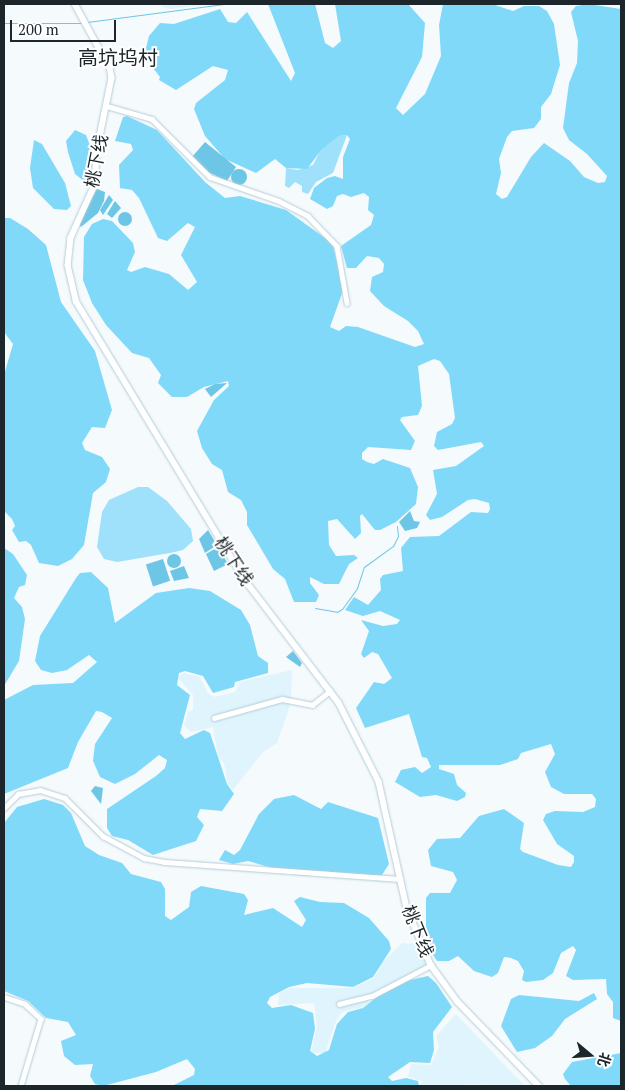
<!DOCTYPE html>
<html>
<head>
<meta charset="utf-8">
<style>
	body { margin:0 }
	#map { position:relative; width:625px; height:1090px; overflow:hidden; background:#f5fafc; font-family:"PT Serif","Noto Sans SC",serif }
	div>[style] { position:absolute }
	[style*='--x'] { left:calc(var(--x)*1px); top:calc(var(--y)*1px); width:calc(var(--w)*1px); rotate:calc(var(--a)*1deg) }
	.built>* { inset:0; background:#dff4fc }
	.green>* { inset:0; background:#9fe1fa }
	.forest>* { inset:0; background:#80d9f9 }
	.water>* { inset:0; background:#6dc6e6; transform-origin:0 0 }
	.round { border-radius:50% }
	.stream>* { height:1px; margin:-0.5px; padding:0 0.5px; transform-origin:0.5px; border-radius:0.5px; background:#6dc6e6 }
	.roads { filter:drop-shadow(0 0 1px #b3cdd7) drop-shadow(0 0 1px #b3cdd7) }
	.minor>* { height:4.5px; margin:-2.25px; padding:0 2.25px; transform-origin:2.25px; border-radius:2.25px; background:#fff }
	.major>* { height:5.5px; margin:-2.75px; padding:0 2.75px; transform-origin:2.75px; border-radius:2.75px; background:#fff }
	span { translate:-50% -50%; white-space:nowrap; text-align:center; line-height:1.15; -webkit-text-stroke:4px #fff; paint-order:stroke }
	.street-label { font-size:18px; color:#1d272b }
	.quarter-label { font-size:20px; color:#1d272b }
	.frame { position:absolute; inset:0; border:5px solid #1d272b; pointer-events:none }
	.north { position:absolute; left:565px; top:1030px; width:50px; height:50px; -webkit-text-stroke:4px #fff; paint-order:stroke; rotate:108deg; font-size:14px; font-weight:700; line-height:20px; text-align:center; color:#1d272b }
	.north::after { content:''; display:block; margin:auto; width:18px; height:22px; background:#1d272b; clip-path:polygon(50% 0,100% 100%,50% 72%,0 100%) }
	.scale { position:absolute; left:10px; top:20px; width:106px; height:22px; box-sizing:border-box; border:2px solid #1d272b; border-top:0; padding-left:6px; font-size:15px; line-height:18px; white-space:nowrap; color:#1d272b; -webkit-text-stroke:4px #fff; paint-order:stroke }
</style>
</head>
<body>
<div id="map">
	<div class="built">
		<div style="clip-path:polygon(162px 4px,211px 4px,170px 9px,163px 7px)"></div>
		<div style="clip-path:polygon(292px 670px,291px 703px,277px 743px,262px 753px,233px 790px,228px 784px,224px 763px,218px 757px,213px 727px,191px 732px,184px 725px,188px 712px,193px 710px,193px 695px,178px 678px,183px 673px,200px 677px,208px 693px,214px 697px,235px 692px,240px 682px)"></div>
		<div style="clip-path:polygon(415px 941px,428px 962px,424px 967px,367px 999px,369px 1003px,363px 1007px,342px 1012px,336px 1021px,325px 1053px,311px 1053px,317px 1027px,314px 1003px,278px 1005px,279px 993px,289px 988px,353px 988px,374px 978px,382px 963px,402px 943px,409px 944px)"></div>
		<div style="clip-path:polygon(456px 1014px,475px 1034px,525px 1086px,466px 1084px,465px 1086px,420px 1086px,422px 1081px,408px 1077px,411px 1064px,431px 1065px,439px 1047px,436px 1036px)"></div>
	</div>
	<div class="green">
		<div style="clip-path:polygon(347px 135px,333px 173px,316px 182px,308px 194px,302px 192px,302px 186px,295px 182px,289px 188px,285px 186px,286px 168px,298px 170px,313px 165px,321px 149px,339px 136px)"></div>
		<div style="clip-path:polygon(138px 487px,148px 487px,167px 501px,191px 529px,193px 541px,183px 550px,170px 553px,117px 562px,104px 559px,97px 547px,102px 512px,109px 500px)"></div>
	</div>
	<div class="forest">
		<div style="clip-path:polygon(268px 4px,315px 4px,325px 43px,333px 48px,341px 41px,335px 4px,408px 4px,425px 23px,422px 57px,396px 108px,403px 115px,425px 94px,441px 56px,439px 25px,443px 4px,492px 4px,513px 11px,524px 6px,539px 6px,547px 11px,554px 24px,560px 65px,551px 94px,541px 107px,541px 119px,534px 128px,512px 131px,507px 137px,499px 159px,501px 173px,496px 194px,502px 199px,507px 197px,531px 157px,544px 143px,570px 161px,584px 177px,598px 183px,605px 182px,607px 176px,587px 154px,569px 140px,563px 128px,569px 83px,577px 63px,578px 41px,571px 12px,576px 6px,588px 4px,621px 9px,621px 1021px,613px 1018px,613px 1002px,607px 994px,606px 979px,573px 980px,566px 976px,576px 950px,573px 946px,561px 953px,553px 973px,543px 980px,526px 982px,522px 980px,524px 971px,518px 961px,511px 958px,504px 957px,498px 973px,492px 977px,474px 971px,458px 956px,449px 961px,437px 961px,426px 944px,426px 898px,430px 893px,450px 893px,457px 880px,453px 872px,431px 866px,428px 850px,437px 839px,460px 838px,479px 816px,504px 809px,524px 823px,520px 849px,523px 852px,558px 865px,571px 867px,574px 862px,574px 856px,557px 844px,543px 820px,546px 814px,555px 811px,583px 812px,595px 807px,596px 799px,592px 794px,564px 794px,551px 787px,545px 772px,555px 754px,551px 744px,521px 753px,518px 759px,500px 765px,439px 765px,439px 769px,454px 774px,457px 785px,466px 793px,465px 797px,457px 801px,436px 795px,420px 797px,395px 782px,401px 770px,415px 767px,422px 773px,431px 767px,427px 758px,422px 757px,409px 714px,365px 728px,356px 708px,374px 682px,384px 684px,392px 678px,378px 654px,372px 652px,364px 658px,361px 654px,369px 631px,361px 620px,383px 626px,397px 624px,400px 620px,380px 611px,363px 616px,345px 610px,354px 597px,368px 605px,381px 590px,380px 579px,383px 575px,403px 571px,401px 548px,410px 537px,439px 536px,471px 512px,488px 513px,490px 509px,489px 503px,475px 499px,468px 500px,442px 517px,430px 520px,426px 515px,437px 494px,433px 470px,456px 466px,484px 446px,481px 442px,438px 450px,434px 446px,437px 432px,452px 424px,455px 418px,449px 374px,440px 361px,434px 359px,418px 366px,422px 406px,418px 415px,402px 417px,400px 420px,415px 441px,411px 450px,368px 447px,362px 453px,362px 459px,367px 462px,374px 464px,383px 459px,410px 468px,418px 487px,416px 504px,396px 522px,380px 530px,375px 530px,362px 514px,360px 516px,361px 533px,355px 539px,337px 519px,328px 521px,329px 545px,336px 556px,354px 555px,358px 558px,349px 564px,339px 584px,324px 584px,310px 577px,310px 583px,319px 595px,316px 602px,294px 602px,285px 579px,273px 569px,247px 525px,247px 512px,241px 500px,228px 492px,222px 470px,212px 464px,202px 448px,197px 431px,214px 400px,229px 386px,228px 381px,204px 387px,187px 397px,172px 397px,158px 383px,161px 375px,149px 358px,132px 353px,106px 325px,92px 303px,83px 280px,84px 237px,92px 224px,103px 219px,112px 221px,133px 243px,135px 252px,127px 270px,131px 272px,145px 267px,169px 274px,188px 290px,197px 282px,181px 255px,195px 227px,188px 223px,167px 241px,158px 238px,139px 198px,132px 190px,120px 188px,119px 165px,133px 150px,131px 144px,115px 141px,123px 117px,127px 116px,157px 130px,205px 182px,225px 198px,240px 196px,286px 210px,332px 243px,344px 288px,330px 327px,339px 331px,346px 326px,358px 327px,415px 347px,424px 344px,418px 331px,408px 321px,384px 306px,370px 291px,372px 277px,383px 272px,384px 264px,379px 258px,367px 256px,356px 268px,347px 268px,341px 246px,371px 225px,374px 215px,368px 210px,369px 197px,364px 193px,351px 197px,343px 194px,337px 196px,333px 206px,327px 209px,310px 199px,314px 188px,327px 178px,335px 176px,343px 179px,343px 157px,350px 139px,347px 135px,339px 136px,322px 149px,307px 169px,286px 168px,275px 159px,256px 173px,225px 159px,205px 136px,194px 109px,196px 103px,225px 80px,228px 70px,213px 66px,176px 90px,159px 80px,160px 77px,149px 63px,146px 48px,149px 36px,160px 23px,174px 24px,220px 9px,228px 22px,236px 23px,247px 12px,291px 81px,295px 73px)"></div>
		<div style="clip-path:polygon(75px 130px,86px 135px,92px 151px,91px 175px,85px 182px,75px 174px,68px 152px,66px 141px)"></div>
		<div style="clip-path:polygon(34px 140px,42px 144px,65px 183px,71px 206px,67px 210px,54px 209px,33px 188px,30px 168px)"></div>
		<div style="clip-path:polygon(4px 218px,10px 218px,28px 229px,46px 245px,61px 302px,95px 351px,112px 410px,105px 428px,92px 427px,82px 443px,85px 450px,102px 457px,110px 469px,106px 482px,93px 493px,84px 545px,72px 559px,58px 566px,39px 563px,31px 545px,26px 541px,19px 542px,12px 530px,15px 526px,12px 519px,4px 511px,4px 375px,13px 344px,4px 332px)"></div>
		<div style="clip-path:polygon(4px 548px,13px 554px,27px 575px,25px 585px,19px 587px,14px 598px,22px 607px,25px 619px,19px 661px,4px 686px)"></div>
		<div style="clip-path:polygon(91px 572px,108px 588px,115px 623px,156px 593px,189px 588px,210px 591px,241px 610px,250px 625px,258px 656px,268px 663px,268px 673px,235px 682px,234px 687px,213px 693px,203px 676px,185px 671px,179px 673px,177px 685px,190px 695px,180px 733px,185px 739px,204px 730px,210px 733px,227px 784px,234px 794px,222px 811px,200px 809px,197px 817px,204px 825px,196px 841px,153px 855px,128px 840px,112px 836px,107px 828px,107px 809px,156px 776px,165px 768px,167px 760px,159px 755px,135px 774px,115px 784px,100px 777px,93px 761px,95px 744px,112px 718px,102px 712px,96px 711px,78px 742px,68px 768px,4px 794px,4px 700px,33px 685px,73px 683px,97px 662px,89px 655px,67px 670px,52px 673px,41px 670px,35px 661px,40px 636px,76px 578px,80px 573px)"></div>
		<div style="clip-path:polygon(294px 795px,321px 809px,328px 802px,378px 818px,389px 864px,382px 875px,344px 877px,327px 871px,316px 876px,296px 875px,248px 861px,233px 864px,219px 860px,225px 850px,234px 855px,240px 850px,259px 814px,274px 799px)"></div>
		<div style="clip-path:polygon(44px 799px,63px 805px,71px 813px,85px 846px,99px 855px,122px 863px,131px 874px,161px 882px,165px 889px,165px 916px,171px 920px,189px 907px,191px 892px,201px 886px,244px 894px,248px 900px,244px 915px,273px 908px,302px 927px,306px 920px,294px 901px,300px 897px,320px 902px,344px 903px,369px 918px,389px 941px,391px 949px,373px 977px,353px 987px,307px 983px,289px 987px,270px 997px,267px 1003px,272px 1008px,291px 1005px,313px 1013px,315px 1029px,310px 1051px,317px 1056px,329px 1050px,337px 1024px,348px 1012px,363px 1008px,383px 992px,410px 980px,428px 976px,436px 983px,452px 1007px,433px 1032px,434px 1050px,430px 1063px,410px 1062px,388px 1077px,392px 1081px,406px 1078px,418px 1081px,419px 1086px,172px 1086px,194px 1075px,195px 1069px,187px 1059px,156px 1072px,103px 1086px,95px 1084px,90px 1076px,93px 1064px,75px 1065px,64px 1056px,61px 1041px,76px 1035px,68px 1022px,46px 1018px,28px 1001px,4px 991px,4px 823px,17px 807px)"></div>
		<div style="clip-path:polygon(594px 993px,597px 999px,565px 1019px,552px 1036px,535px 1048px,517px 1052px,501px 1026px,511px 999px,519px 995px,579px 1001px)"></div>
		<div style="clip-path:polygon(621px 1053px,621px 1086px,571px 1086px,565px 1079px,563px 1074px,572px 1062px)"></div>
	</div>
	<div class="water">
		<div style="clip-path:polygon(205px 142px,236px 167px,227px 181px,208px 172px,192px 157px)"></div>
		<div class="round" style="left:231px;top:169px;width:16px;height:16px"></div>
		<div style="clip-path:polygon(97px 189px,105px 192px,104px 201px,98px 213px,81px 227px,78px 223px)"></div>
		<div style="clip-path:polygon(109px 195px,113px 200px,103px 215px,100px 210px)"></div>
		<div style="clip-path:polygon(115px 201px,121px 208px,112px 218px,107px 214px)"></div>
		<div class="round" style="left:118px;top:212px;width:14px;height:14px"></div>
		<div style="clip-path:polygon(227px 383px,211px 397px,205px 389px,215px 384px)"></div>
		<div style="clip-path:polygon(410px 511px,414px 521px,420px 522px,417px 528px,405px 531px,399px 522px)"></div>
		<div style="clip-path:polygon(208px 530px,217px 545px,205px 553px,199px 539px)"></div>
		<div style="clip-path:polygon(218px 547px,228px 564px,214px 571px,206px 554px)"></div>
		<div class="round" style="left:167px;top:554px;width:14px;height:14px"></div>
		<div style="left:163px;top:559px;width:23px;height:18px;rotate:72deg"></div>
		<div style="clip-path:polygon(184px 566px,189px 578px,174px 581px,170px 571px)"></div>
		<div style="clip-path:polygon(293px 651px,302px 663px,300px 667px,286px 657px)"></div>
		<div style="clip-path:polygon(95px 786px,103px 788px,101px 804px,91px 791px)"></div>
	</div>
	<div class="stream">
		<div style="--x:87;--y:22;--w:138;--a:-7.5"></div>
		<div style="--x:4;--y:23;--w:79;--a:0"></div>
		<div style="--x:315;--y:608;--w:22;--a:10"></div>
		<div style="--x:337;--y:612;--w:6;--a:-31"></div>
		<div style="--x:342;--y:609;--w:26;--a:-54"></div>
		<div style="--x:357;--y:588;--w:22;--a:-72"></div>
		<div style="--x:364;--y:567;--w:36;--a:-36"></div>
		<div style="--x:393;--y:546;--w:11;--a:-63"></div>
		<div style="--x:398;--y:536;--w:10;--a:-96"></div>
	</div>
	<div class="roads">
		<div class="minor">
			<div style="--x:107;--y:106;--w:47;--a:16.1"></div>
			<div style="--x:152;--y:119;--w:82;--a:45"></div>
			<div style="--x:210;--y:177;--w:73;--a:19.2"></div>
			<div style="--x:279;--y:201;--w:33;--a:27"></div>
			<div style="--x:308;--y:216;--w:42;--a:46"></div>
			<div style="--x:337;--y:246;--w:58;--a:80"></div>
			<div style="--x:214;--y:718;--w:71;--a:-15.6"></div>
			<div style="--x:282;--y:699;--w:31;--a:11"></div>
			<div style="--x:312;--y:705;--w:23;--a:-38"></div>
			<div style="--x:4;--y:808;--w:20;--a:-45"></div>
			<div style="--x:18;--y:794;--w:22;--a:-10"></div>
			<div style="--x:40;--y:790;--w:26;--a:18"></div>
			<div style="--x:65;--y:798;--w:54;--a:45"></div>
			<div style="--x:103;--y:836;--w:47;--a:28.2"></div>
			<div style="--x:144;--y:858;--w:20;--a:11"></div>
			<div style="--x:164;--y:862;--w:237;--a:4.1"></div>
			<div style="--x:4;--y:997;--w:22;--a:18"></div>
			<div style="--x:25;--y:1004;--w:22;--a:43"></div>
			<div style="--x:41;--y:1019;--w:70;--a:106.6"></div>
			<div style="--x:339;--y:1004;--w:34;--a:-14"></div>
			<div style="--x:372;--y:996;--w:67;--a:-27.7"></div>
		</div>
		<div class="major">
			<div style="--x:75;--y:4;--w:73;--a:61.3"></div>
			<div style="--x:110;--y:68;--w:10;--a:79"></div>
			<div style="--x:112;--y:78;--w:76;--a:101.5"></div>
			<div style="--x:97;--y:152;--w:33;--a:93"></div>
			<div style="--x:95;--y:185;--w:58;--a:114.4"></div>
			<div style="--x:71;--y:238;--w:27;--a:96"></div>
			<div style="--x:68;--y:265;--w:37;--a:77"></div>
			<div style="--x:76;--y:301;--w:326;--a:58.8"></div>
			<div style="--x:245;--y:580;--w:155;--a:52.6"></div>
			<div style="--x:339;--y:703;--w:89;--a:63.1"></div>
			<div style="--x:379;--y:782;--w:129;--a:77.5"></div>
			<div style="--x:407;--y:908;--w:62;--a:67.2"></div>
			<div style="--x:431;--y:965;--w:46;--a:53.9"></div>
			<div style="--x:458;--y:1002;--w:117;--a:46"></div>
		</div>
	</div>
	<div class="street-label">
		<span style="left:96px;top:161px;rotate:-79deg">桃下线</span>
		<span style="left:234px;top:561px;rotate:57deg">桃下线</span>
		<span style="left:418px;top:931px;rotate:68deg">桃下线</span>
	</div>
	<div class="quarter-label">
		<span style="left:118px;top:57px">高坑坞村</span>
	</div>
	<div class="frame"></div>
	<div class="north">北</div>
	<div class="scale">200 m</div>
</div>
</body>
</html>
